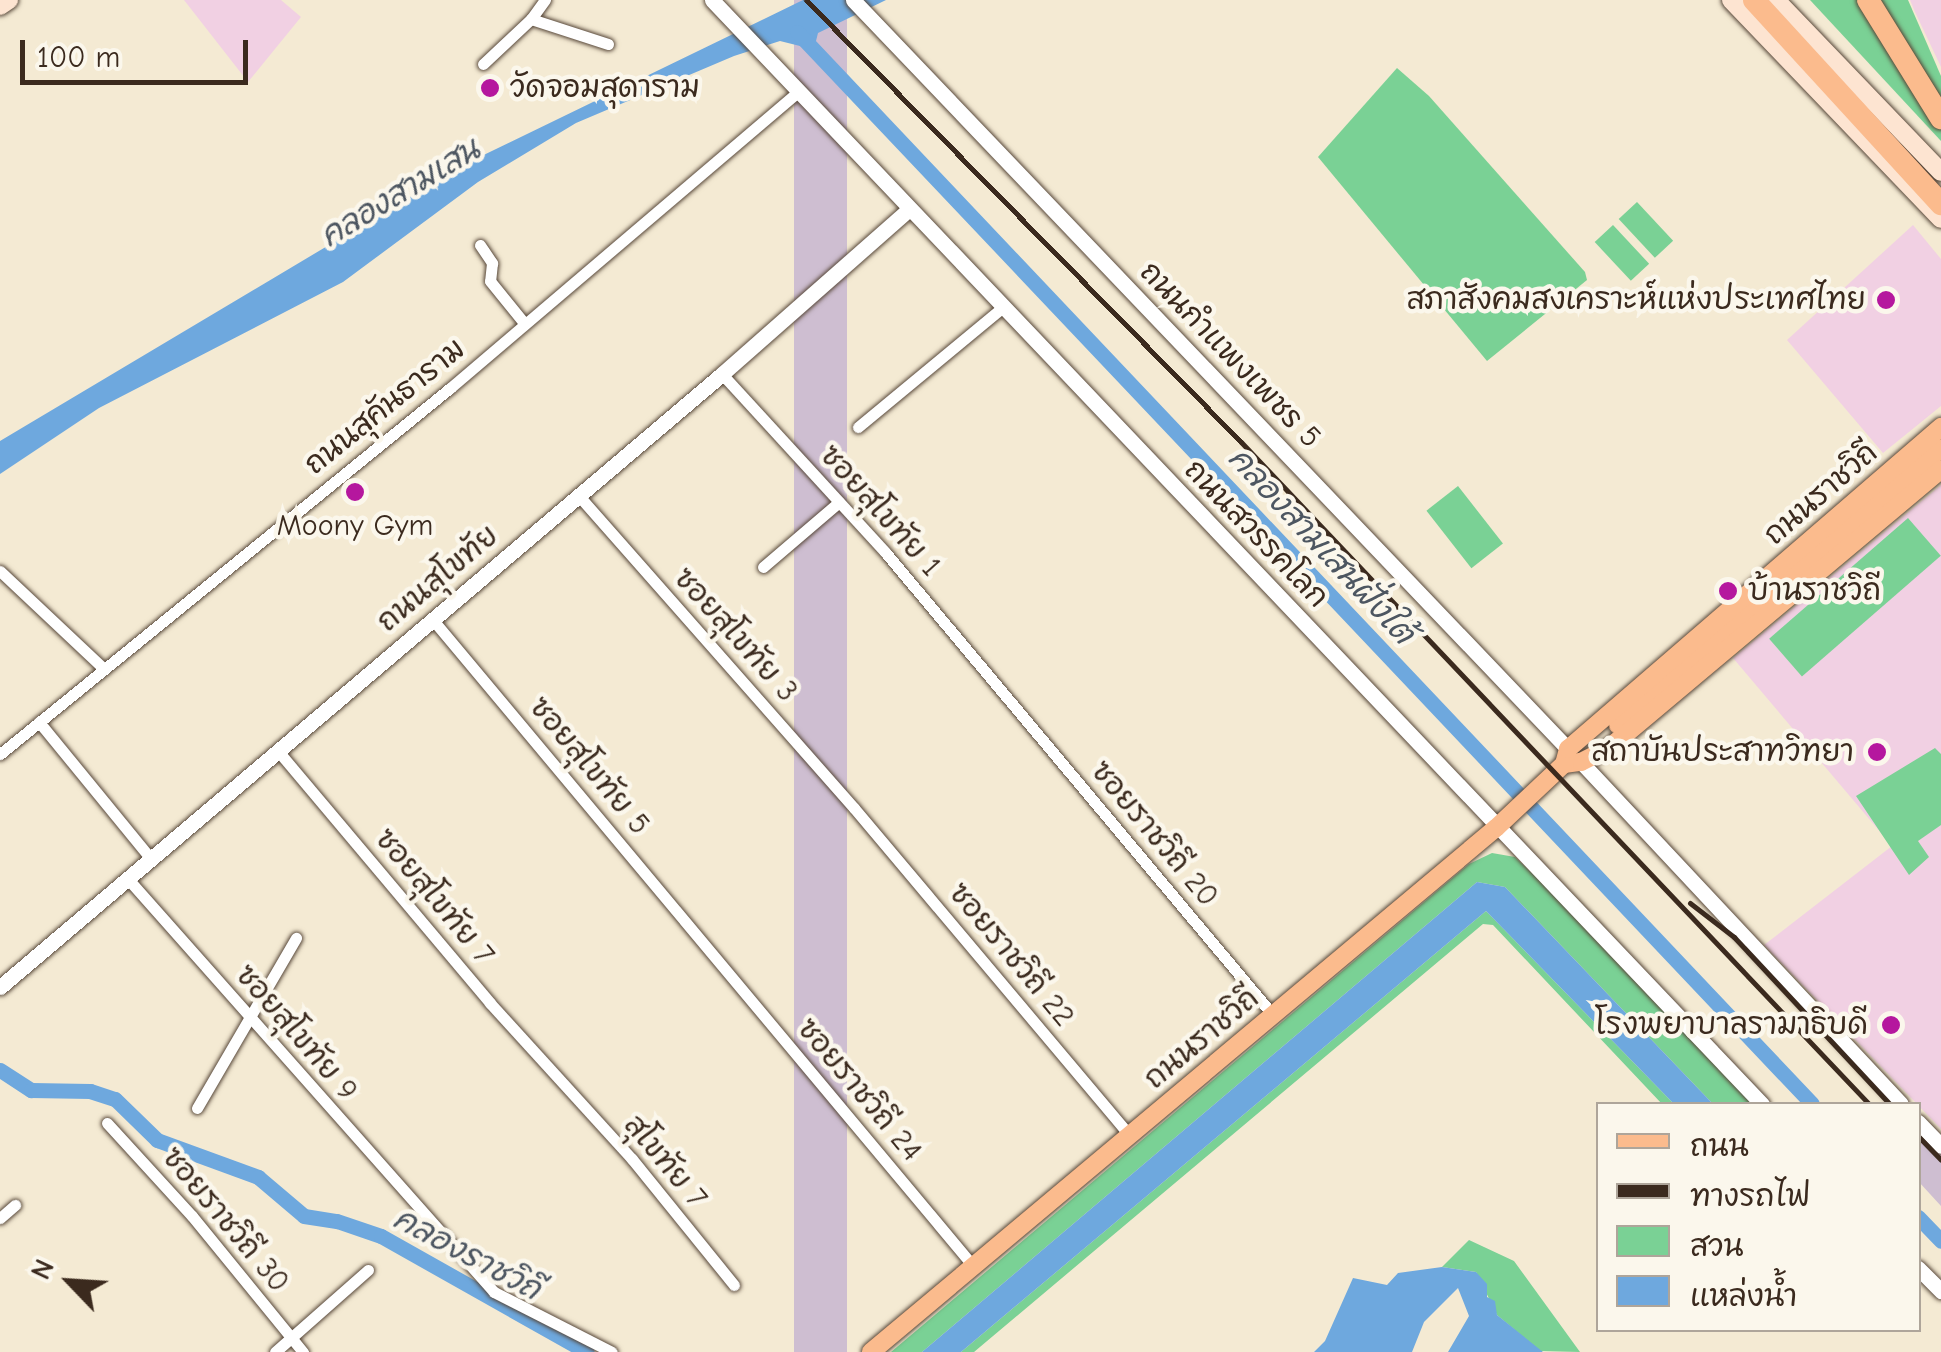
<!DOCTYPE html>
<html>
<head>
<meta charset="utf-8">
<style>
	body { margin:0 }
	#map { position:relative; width:1941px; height:1352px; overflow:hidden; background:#f4ead3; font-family:"Comic Neue","Playpen Sans Thai",sans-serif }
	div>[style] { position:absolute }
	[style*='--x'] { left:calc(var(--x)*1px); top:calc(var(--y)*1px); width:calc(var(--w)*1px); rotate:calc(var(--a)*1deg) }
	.built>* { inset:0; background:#f1d0e3 }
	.industrial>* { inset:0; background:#cebed1; transform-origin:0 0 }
	.green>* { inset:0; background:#7ad195; transform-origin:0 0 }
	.water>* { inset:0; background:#6ea8de }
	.canal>* { height:15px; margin:-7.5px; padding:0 7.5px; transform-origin:7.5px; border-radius:7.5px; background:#6ea8de }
	.roads { filter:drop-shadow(0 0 2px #574739) drop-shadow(0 0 2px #574739) }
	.minor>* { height:11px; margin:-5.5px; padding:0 5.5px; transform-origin:5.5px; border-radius:5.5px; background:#fff }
	.tertiary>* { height:15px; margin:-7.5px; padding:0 7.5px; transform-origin:7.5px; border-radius:7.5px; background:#fff }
	.secondary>* { height:18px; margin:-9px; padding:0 9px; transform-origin:9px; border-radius:9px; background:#fde4d1 }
	.primary>* { height:18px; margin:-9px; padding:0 9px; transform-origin:9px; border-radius:9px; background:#fbbb8d }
	.motorway>* { height:22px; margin:-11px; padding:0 11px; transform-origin:11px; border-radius:11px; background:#fbbb8d }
	.rail>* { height:5px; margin:-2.5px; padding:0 2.5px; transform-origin:2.5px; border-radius:2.5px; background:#3b2a1e }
	.dots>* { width:28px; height:28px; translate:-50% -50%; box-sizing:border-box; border:5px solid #fbf7ec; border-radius:50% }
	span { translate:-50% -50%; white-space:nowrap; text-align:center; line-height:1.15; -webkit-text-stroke:9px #fbf7ec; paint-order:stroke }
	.poi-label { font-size:30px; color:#3b2a1e }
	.left { translate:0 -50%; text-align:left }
	.right { translate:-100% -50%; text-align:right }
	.street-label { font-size:30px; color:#3b2a1e }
	.water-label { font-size:32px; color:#4d5661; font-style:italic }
	.legend { position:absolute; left:1596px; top:1102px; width:325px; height:230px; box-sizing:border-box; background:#fbf7ec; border:2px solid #aea59a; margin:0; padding:12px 18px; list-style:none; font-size:30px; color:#3b2a1e }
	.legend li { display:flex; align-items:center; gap:20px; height:50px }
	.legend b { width:50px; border:2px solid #aea59a }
	.north { position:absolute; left:20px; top:1232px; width:100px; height:100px; -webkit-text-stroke:8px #fbf7ec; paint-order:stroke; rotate:295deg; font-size:28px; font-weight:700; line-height:40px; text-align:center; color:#3b2a1e }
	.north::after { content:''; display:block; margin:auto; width:35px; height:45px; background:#3b2a1e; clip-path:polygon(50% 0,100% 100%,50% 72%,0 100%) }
	.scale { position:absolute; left:20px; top:40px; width:228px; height:45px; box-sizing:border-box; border:5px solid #3b2a1e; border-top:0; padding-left:12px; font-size:30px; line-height:35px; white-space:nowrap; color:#3b2a1e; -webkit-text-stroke:8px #fbf7ec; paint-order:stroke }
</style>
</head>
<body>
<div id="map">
	<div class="built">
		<div style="clip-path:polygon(184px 0,281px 0,301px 17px,248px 82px)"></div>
		<div style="clip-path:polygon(1910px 0,1941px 0,1941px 67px,1915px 12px)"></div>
		<div style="clip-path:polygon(1913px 225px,1941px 259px,1941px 406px,1883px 453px,1787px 340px)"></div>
		<div style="clip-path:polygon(1941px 485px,1941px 1129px,1764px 945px,1892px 846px,1733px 658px)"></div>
	</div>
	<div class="industrial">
		<div style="left:794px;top:0;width:53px;height:1524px"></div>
		<div style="clip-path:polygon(1918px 1128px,1941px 1152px,1941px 1206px,1919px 1182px)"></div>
	</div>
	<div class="green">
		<div style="clip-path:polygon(1810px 0,1908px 0,1941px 76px,1941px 141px)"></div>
		<div style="clip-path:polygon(1397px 68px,1429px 96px,1585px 272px,1587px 280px,1487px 361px,1318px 157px)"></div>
		<div style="left:1637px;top:202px;width:53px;height:25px;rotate:47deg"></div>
		<div style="left:1613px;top:225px;width:53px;height:25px;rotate:47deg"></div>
		<div style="left:1458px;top:486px;width:73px;height:40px;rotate:52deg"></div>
		<div style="left:1908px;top:518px;width:50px;height:184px;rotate:49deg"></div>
		<div style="clip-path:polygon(1935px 748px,1941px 754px,1941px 825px,1918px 841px,1929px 857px,1909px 875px,1856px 796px)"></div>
		<div style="clip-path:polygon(1492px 853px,1515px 857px,1537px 878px,1752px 1104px,1713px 1104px,1505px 887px,1477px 882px,922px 1352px,891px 1352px,1469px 864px)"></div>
		<div style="clip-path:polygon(1486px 911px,1674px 1104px,1662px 1104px,1493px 925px,1483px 924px,974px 1352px,961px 1352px)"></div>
		<div style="clip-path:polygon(1469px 1240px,1514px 1261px,1580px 1352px,1540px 1351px,1497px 1315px,1476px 1272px,1442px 1267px)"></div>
	</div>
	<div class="water">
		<div style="clip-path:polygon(803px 0,886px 0,818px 33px,815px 45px,804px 47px,780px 41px,734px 56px,576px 123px,478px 182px,343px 282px,99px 408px,0 474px,0 441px,465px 164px)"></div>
		<div style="clip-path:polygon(1477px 882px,1505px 887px,1713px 1104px,1674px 1104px,1486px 911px,961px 1352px,922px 1352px)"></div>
		<div style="clip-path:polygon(1442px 1267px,1476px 1272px,1487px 1284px,1487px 1297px,1495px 1301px,1497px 1315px,1543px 1352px,1448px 1352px,1469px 1316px,1458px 1288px,1424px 1322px,1412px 1352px,1314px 1352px,1325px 1341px,1353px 1278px,1387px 1285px,1398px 1273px)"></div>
	</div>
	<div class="canal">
		<div style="--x:797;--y:32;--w:1476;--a:46.56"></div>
		<div style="--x:0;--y:1070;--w:37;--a:33"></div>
		<div style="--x:31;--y:1090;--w:59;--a:1"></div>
		<div style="--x:90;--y:1091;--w:26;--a:18"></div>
		<div style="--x:115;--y:1099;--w:59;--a:44.3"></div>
		<div style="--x:157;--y:1140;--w:108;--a:20.1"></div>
		<div style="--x:258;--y:1177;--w:60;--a:40.3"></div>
		<div style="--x:304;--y:1216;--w:33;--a:9"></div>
		<div style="--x:337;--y:1221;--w:46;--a:18.8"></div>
		<div style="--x:381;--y:1236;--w:236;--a:29.4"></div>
		<div style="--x:1918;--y:1217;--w:33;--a:46"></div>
	</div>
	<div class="roads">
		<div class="minor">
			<div style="--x:531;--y:19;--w:81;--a:18"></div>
			<div style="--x:483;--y:64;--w:66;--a:-43.2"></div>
			<div style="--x:531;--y:19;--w:24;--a:-54"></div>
			<div style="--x:480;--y:245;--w:22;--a:56"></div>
			<div style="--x:492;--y:263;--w:18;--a:96"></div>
			<div style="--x:490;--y:281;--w:55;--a:50.9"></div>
			<div style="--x:722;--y:374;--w:241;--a:47.5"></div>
			<div style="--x:885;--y:552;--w:604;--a:50.04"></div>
			<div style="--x:858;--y:427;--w:187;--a:-39.6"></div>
			<div style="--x:579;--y:496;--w:416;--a:48.6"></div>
			<div style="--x:854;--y:808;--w:427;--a:49.9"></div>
			<div style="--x:763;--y:567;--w:100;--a:-40.5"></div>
			<div style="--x:0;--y:571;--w:143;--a:43.3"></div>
			<div style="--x:433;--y:620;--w:843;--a:50.1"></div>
			<div style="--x:39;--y:722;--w:177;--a:50.7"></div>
			<div style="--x:278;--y:751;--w:329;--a:49.9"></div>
			<div style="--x:490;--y:1003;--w:211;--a:47.7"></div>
			<div style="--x:632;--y:1159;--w:162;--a:51"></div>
			<div style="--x:0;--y:754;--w:580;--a:-39.12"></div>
			<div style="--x:450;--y:388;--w:455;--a:-40.4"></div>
			<div style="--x:128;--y:879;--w:552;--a:48.45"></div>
			<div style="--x:494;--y:1292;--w:132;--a:27"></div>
			<div style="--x:197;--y:1108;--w:197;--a:-59.8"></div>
			<div style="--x:107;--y:1123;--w:126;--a:47.6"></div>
			<div style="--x:192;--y:1216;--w:176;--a:50.8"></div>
			<div style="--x:0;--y:1218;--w:20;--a:-41"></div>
			<div style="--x:275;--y:1352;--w:124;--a:-41.4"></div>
		</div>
		<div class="tertiary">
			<div style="--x:712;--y:0;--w:1524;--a:46.44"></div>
			<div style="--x:853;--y:0;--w:1035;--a:46.33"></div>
			<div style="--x:1581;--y:762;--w:468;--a:46.9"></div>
			<div style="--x:0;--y:987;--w:947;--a:-40.33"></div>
			<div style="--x:722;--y:374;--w:249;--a:-41.4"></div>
			<div style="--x:1918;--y:1122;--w:33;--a:46"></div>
			<div style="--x:1918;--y:1268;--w:33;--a:45"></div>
		</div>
		<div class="secondary">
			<div style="--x:1731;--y:0;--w:303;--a:46.2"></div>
			<div style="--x:1776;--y:0;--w:238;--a:46.2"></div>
			<div style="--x:0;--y:6;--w:11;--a:-34"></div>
		</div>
		<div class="primary">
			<div style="--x:1618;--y:725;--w:426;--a:-40.6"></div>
			<div style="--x:1564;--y:764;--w:17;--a:-7"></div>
			<div style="--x:1581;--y:762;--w:31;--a:-27"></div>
			<div style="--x:1609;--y:748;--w:434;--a:-40"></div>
			<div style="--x:871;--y:1352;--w:816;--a:-39.98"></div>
			<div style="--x:1496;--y:828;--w:93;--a:-43.3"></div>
			<div style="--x:1564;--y:764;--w:16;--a:-75"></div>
			<div style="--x:1568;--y:749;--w:493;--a:-40.8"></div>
		</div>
		<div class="motorway">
			<div style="--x:1754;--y:0;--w:277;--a:47.5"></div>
			<div style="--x:1868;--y:0;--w:139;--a:58.3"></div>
		</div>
	</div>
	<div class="rail">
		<div style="--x:806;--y:0;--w:620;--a:45.46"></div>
		<div style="--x:1241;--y:442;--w:912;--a:46.51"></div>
		<div style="--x:1690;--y:903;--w:56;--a:37.7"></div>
		<div style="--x:1734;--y:937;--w:229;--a:47"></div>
		<div style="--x:1918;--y:1136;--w:33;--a:46"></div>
	</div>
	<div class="dots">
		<div style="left:490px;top:88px;background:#b5179e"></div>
		<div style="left:1886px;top:300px;background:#b5179e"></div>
		<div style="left:355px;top:492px;background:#b5179e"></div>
		<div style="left:1728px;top:591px;background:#b5179e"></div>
		<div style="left:1877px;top:752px;background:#b5179e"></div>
		<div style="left:1891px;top:1025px;background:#b5179e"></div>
	</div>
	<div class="poi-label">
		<span class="left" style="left:510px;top:88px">วัดจอมสุดาราม</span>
		<span class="right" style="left:1866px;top:300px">สภาสังคมสงเคราะห์แห่งประเทศไทย</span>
		<span style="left:355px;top:526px">Moony Gym</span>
		<span class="left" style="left:1748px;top:591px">บ้านราชวิถี</span>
		<span class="right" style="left:1854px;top:752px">สถาบันประสาทวิทยา</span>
		<span class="right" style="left:1868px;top:1025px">โรงพยาบาลรามาธิบดี</span>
	</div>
	<div class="street-label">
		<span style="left:1230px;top:355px;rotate:46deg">ถนนกำแพงเพชร 5</span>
		<span style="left:385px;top:407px;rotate:-39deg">ถนนสุคันธาราม</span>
		<span style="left:1821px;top:494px;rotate:-41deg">ถนนราชวิถี</span>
		<span style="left:880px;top:511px;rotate:48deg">ซอยสุโขทัย 1</span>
		<span style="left:1256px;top:534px;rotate:46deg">ถนนสวรรคโลก</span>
		<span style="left:438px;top:579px;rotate:-40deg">ถนนสุโขทัย</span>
		<span style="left:735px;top:635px;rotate:48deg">ซอยสุโขทัย 3</span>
		<span style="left:589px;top:766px;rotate:50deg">ซอยสุโขทัย 5</span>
		<span style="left:1154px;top:834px;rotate:50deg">ซอยราชวิถี 20</span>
		<span style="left:434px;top:897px;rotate:50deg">ซอยสุโขทัย 7</span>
		<span style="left:1011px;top:955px;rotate:50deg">ซอยราชวิถี 22</span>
		<span style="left:296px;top:1033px;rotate:49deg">ซอยสุโขทัย 9</span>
		<span style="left:1202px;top:1039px;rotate:-40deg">ถนนราชวิถี</span>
		<span style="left:859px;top:1090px;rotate:50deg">ซอยราชวิถี 24</span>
		<span style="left:665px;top:1162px;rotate:50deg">สุโขทัย 7</span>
		<span style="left:225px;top:1220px;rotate:50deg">ซอยราชวิถี 30</span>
	</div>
	<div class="water-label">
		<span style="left:400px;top:193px;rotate:-31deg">คลองสามเสน</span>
		<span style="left:1321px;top:546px;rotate:47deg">คลองสามเสนฝั่งใต้</span>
		<span style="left:467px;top:1254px;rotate:28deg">คลองราชวิถี</span>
	</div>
	<ul class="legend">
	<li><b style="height:12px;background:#fbbb8d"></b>ถนน</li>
	<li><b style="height:12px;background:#3b2a1e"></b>ทางรถไฟ</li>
	<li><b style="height:28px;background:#7ad195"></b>สวน</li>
	<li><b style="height:28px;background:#6ea8de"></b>แหล่งน้ำ</li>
	</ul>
	<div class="north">N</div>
	<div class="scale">100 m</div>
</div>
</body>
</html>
